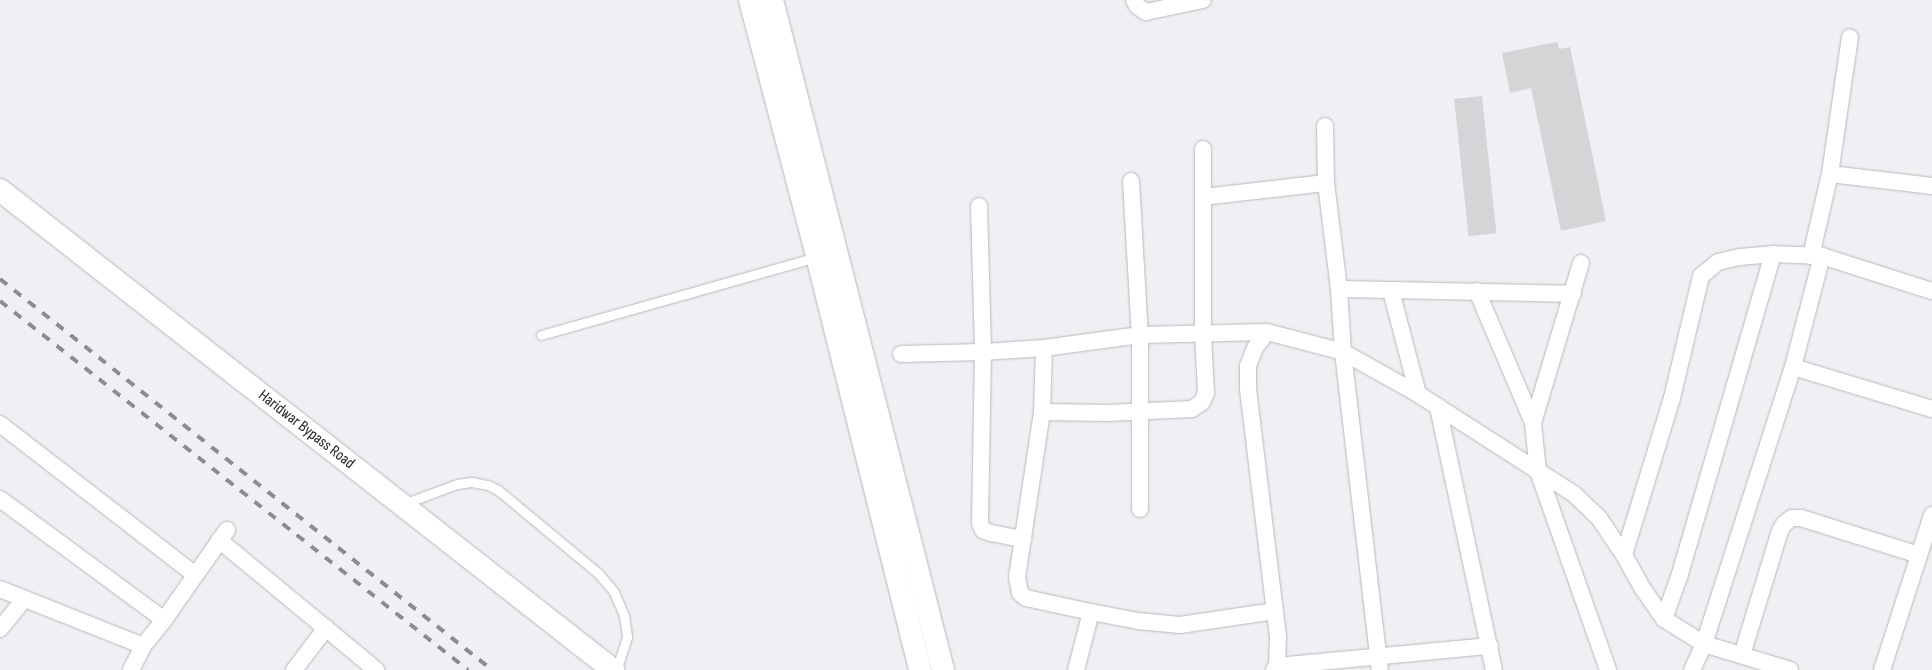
<!DOCTYPE html>
<html>
<head>
<meta charset="utf-8">
<style>
	body { margin:0 }
	#map { position:relative; width:1932px; height:670px; overflow:hidden; background:#f1eff3; font-family:"Sofia Sans Condensed",sans-serif }
	div>[style] { position:absolute }
	[style*='--x'] { left:calc(var(--x)*1px); top:calc(var(--y)*1px); width:calc(var(--w)*1px); rotate:calc(var(--a)*1deg) }
	.building>* { inset:0; background:#d5d4d7; transform-origin:0 0 }
	.roads { filter:drop-shadow(0 0 1px #bab8bc) drop-shadow(0 0 1px #bab8bc) }
	.service>* { height:9px; margin:-4.5px; padding:0 4.5px; transform-origin:4.5px; border-radius:4.5px; background:#fff }
	.minor>* { height:16px; margin:-8px; padding:0 8px; transform-origin:8px; border-radius:8px; background:#fff }
	.secondary>* { height:22px; margin:-11px; padding:0 11px; transform-origin:11px; border-radius:11px; background:#fff }
	.rail>* { height:4px; margin-top:-2px; transform-origin:0; background:repeating-linear-gradient(90deg,#8c8b8e 0 9px,transparent 0 18px) }
	span { translate:-50% -50%; white-space:nowrap; text-align:center; line-height:1.15; -webkit-text-stroke:4.5px #fefdff; paint-order:stroke }
	.street-label { font-size:16px; color:#262527 }
</style>
</head>
<body>
<div id="map">
	<div class="building">
		<div style="clip-path:polygon(1557px 42px,1559px 49px,1570px 47px,1606px 221px,1561px 231px,1531px 88px,1510px 93px,1502px 53px)"></div>
		<div style="left:1482px;top:96px;width:138px;height:28px;rotate:84deg"></div>
	</div>
	<div class="roads">
		<div class="service">
			<div style="--x:541;--y:335;--w:287;--a:-15.8"></div>
			<div style="--x:403;--y:504;--w:58;--a:-20.3"></div>
			<div style="--x:457;--y:484;--w:15;--a:-8"></div>
			<div style="--x:472;--y:482;--w:16;--a:11"></div>
			<div style="--x:488;--y:485;--w:11;--a:27"></div>
			<div style="--x:498;--y:490;--w:131;--a:39.7"></div>
			<div style="--x:599;--y:574;--w:23;--a:50"></div>
			<div style="--x:614;--y:592;--w:25;--a:67"></div>
			<div style="--x:624;--y:615;--w:22;--a:82"></div>
			<div style="--x:627;--y:637;--w:35;--a:108"></div>
		</div>
		<div class="minor">
			<div style="--x:1134;--y:0;--w:7;--a:63"></div>
			<div style="--x:1137;--y:6;--w:11;--a:34"></div>
			<div style="--x:1146;--y:12;--w:58;--a:-11.9"></div>
			<div style="--x:1325;--y:126;--w:57;--a:89"></div>
			<div style="--x:1326;--y:183;--w:107;--a:83"></div>
			<div style="--x:1339;--y:289;--w:63;--a:86.4"></div>
			<div style="--x:1343;--y:352;--w:320;--a:83.4"></div>
			<div style="--x:1830;--y:174;--w:103;--a:6.7"></div>
			<div style="--x:1131;--y:181;--w:154;--a:86.7"></div>
			<div style="--x:1140;--y:335;--w:174;--a:90"></div>
			<div style="--x:1203;--y:197;--w:124;--a:-6.5"></div>
			<div style="--x:979;--y:206;--w:146;--a:88.4"></div>
			<div style="--x:983;--y:352;--w:171;--a:91"></div>
			<div style="--x:980;--y:523;--w:8;--a:67"></div>
			<div style="--x:983;--y:530;--w:9;--a:21"></div>
			<div style="--x:991;--y:533;--w:33;--a:11"></div>
			<div style="--x:1811;--y:256;--w:84;--a:-77"></div>
			<div style="--x:1830;--y:174;--w:138;--a:-81.7"></div>
			<div style="--x:1339;--y:289;--w:234;--a:1.2"></div>
			<div style="--x:1391;--y:291;--w:106;--a:75.3"></div>
			<div style="--x:1477;--y:291;--w:143;--a:67"></div>
			<div style="--x:1533;--y:423;--w:48;--a:84.1"></div>
			<div style="--x:1538;--y:471;--w:211;--a:70.6"></div>
			<div style="--x:1044;--y:348;--w:64;--a:91.8"></div>
			<div style="--x:1042;--y:412;--w:167;--a:98.6"></div>
			<div style="--x:1017;--y:577;--w:16;--a:79"></div>
			<div style="--x:1020;--y:593;--w:8;--a:40"></div>
			<div style="--x:1026;--y:598;--w:66;--a:12.2"></div>
			<div style="--x:1091;--y:612;--w:48;--a:10.8"></div>
			<div style="--x:1138;--y:621;--w:42;--a:5.4"></div>
			<div style="--x:1180;--y:625;--w:96;--a:-8.4"></div>
			<div style="--x:901;--y:354;--w:82;--a:-1.4"></div>
			<div style="--x:983;--y:352;--w:61;--a:-3.8"></div>
			<div style="--x:1044;--y:348;--w:97;--a:-7.7"></div>
			<div style="--x:1140;--y:335;--w:127;--a:-1.4"></div>
			<div style="--x:1793;--y:367;--w:145;--a:16.8"></div>
			<div style="--x:1438;--y:407;--w:269;--a:78"></div>
			<div style="--x:1042;--y:412;--w:66;--a:0.9"></div>
			<div style="--x:1108;--y:413;--w:84;--a:-2.7"></div>
			<div style="--x:1192;--y:409;--w:12;--a:-35"></div>
			<div style="--x:1202;--y:402;--w:10;--a:-66"></div>
			<div style="--x:1206;--y:393;--w:60;--a:-92.9"></div>
			<div style="--x:1203;--y:333;--w:184;--a:-90"></div>
			<div style="--x:1533;--y:423;--w:167;--a:-73.3"></div>
			<div style="--x:0;--y:424;--w:245;--a:37.7"></div>
			<div style="--x:0;--y:499;--w:204;--a:36.4"></div>
			<div style="--x:219;--y:540;--w:204;--a:39.6"></div>
			<div style="--x:1624;--y:555;--w:164;--a:-73"></div>
			<div style="--x:1672;--y:398;--w:125;--a:-76.6"></div>
			<div style="--x:1701;--y:276;--w:22;--a:-39"></div>
			<div style="--x:1718;--y:262;--w:23;--a:-13"></div>
			<div style="--x:1740;--y:257;--w:33;--a:-5"></div>
			<div style="--x:1773;--y:254;--w:49;--a:2.3"></div>
			<div style="--x:1822;--y:256;--w:115;--a:17.7"></div>
			<div style="--x:0;--y:589;--w:154;--a:21.7"></div>
			<div style="--x:1664;--y:619;--w:48;--a:-70.4"></div>
			<div style="--x:1680;--y:574;--w:333;--a:-73.8"></div>
			<div style="--x:0;--y:629;--w:38;--a:-51"></div>
			<div style="--x:1742;--y:655;--w:130;--a:-73"></div>
			<div style="--x:1780;--y:531;--w:8;--a:-60"></div>
			<div style="--x:1784;--y:524;--w:10;--a:-37"></div>
			<div style="--x:1792;--y:518;--w:9;--a:0"></div>
			<div style="--x:1801;--y:518;--w:124;--a:17.4"></div>
			<div style="--x:1277;--y:666;--w:214;--a:-5.4"></div>
			<div style="--x:131;--y:670;--w:27;--a:-63"></div>
			<div style="--x:143;--y:646;--w:33;--a:-51"></div>
			<div style="--x:164;--y:620;--w:110;--a:-55"></div>
			<div style="--x:294;--y:670;--w:53;--a:-52.7"></div>
			<div style="--x:1076;--y:670;--w:60;--a:-75.5"></div>
			<div style="--x:1274;--y:670;--w:5;--a:-53"></div>
			<div style="--x:1277;--y:666;--w:29;--a:-88"></div>
			<div style="--x:1278;--y:637;--w:251;--a:-96.9"></div>
			<div style="--x:1248;--y:388;--w:22;--a:-90"></div>
			<div style="--x:1248;--y:366;--w:19;--a:-69"></div>
			<div style="--x:1255;--y:348;--w:20;--a:-53"></div>
			<div style="--x:1267;--y:332;--w:79;--a:14.7"></div>
			<div style="--x:1343;--y:352;--w:86;--a:29.2"></div>
			<div style="--x:1418;--y:394;--w:143;--a:32.7"></div>
			<div style="--x:1538;--y:471;--w:43;--a:32.6"></div>
			<div style="--x:1574;--y:494;--w:35;--a:44"></div>
			<div style="--x:1599;--y:518;--w:45;--a:56"></div>
			<div style="--x:1624;--y:555;--w:39;--a:61"></div>
			<div style="--x:1643;--y:589;--w:37;--a:55"></div>
			<div style="--x:1664;--y:619;--w:47;--a:32"></div>
			<div style="--x:1704;--y:644;--w:90;--a:16.8"></div>
			<div style="--x:1692;--y:670;--w:29;--a:-65"></div>
			<div style="--x:1704;--y:644;--w:291;--a:-72.2"></div>
			<div style="--x:1793;--y:367;--w:115;--a:-75.4"></div>
			<div style="--x:1882;--y:670;--w:163;--a:-72.1"></div>
		</div>
		<div class="secondary">
			<div style="--x:750;--y:0;--w:265;--a:75.3"></div>
			<div style="--x:817;--y:256;--w:427;--a:76"></div>
			<div style="--x:772;--y:0;--w:691;--a:75.68"></div>
			<div style="--x:0;--y:190;--w:779;--a:38.06"></div>
		</div>
	</div>
	<div class="rail">
		<div style="--x:0;--y:279;--w:628;--a:38.47"></div>
		<div style="--x:0;--y:301;--w:596;--a:38.25"></div>
	</div>
	<div class="street-label">
		<span style="left:306px;top:430px;rotate:38deg">Haridwar Bypass Road</span>
	</div>
</div>
</body>
</html>
